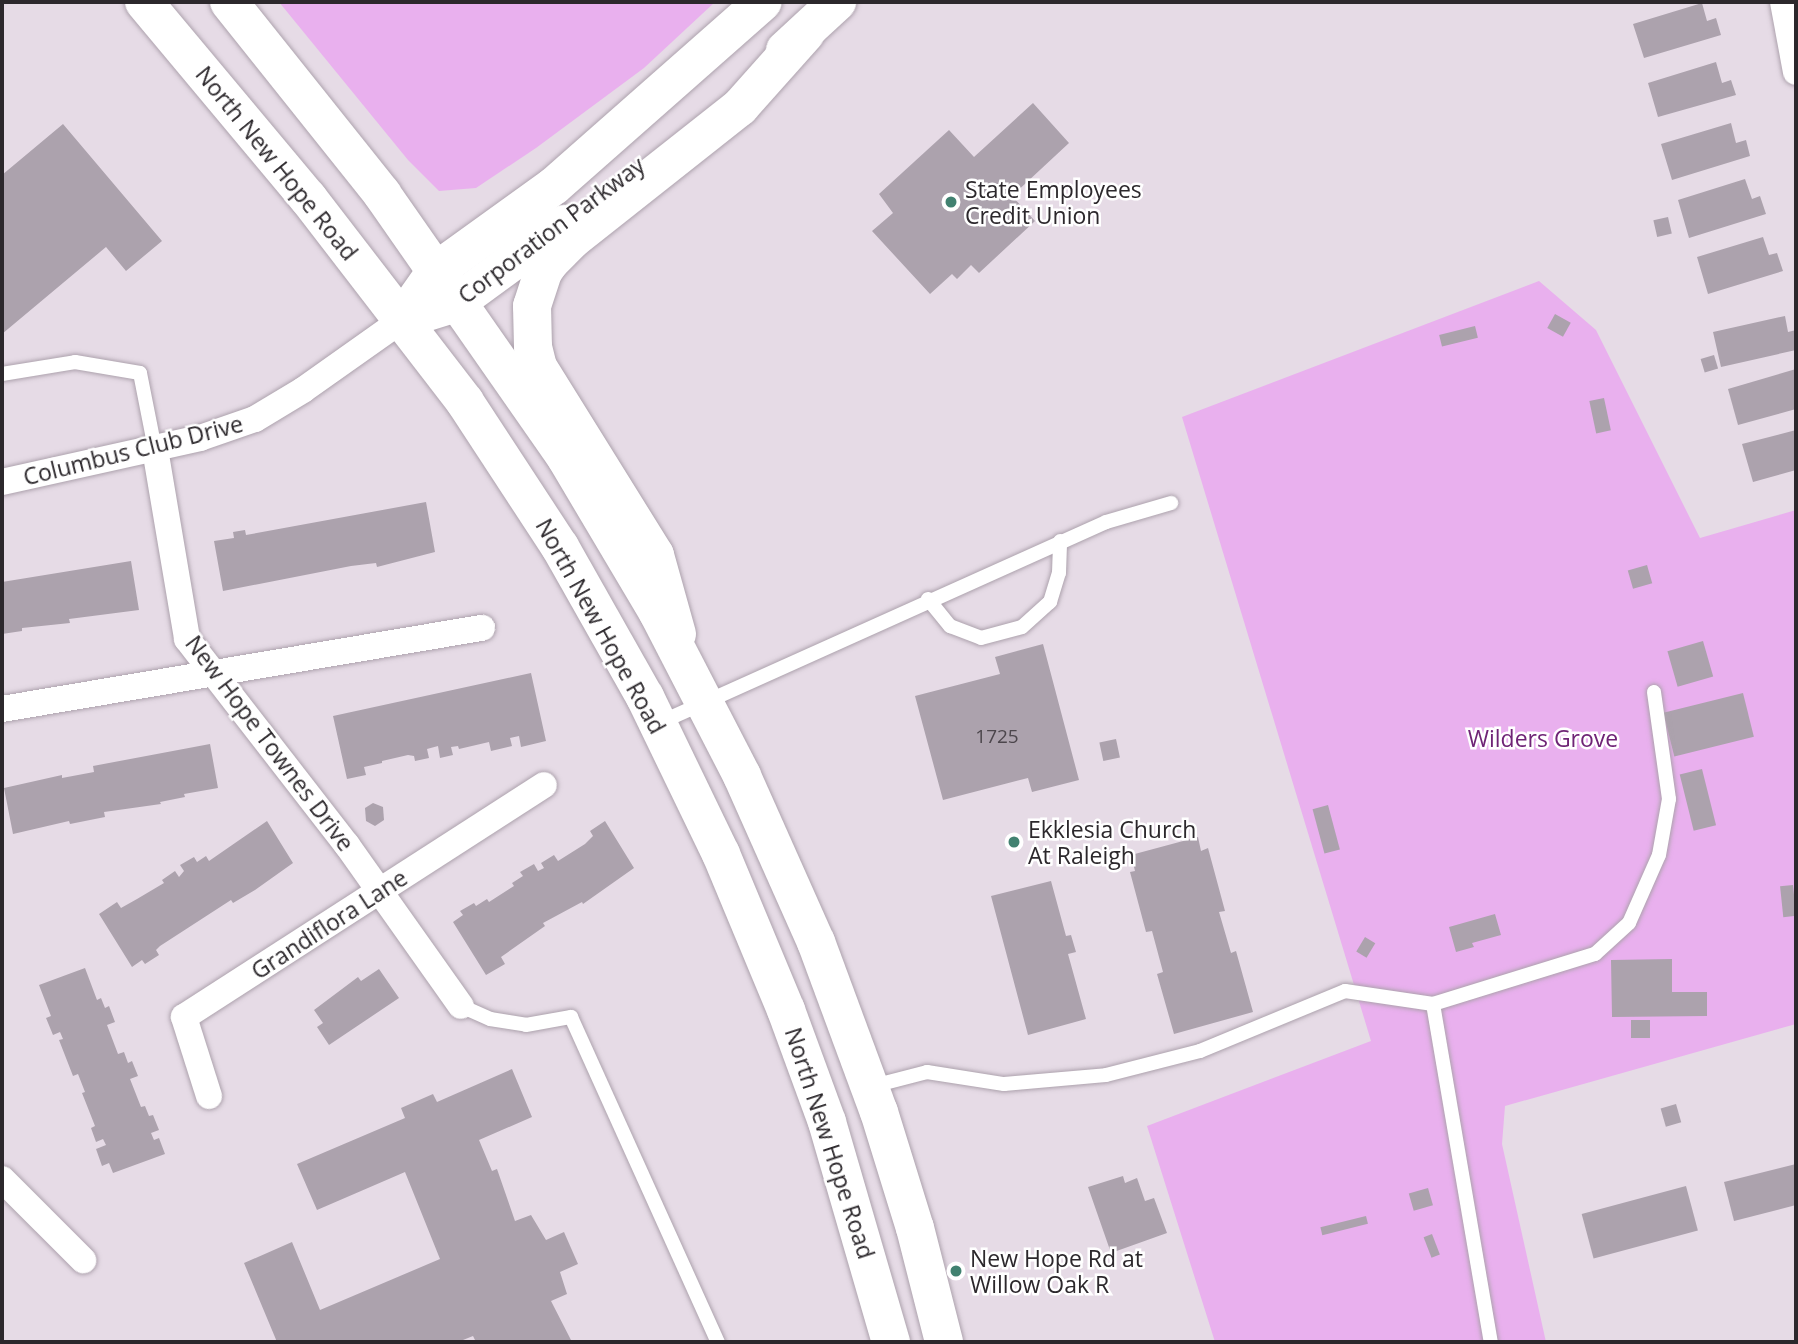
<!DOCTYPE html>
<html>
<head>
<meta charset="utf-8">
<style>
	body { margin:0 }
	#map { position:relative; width:1798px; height:1344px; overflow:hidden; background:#e6dbe6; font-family:"Open Sans",sans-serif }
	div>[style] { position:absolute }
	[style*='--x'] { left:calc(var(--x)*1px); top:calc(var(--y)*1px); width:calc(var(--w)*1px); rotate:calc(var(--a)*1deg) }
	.green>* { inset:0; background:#e9b0ee }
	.building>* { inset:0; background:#aca2ad; transform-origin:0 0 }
	.roads { filter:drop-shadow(0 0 2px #ada2ad) drop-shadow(0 0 2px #ada2ad) }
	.service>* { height:14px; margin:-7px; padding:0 7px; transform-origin:7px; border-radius:7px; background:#fff }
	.minor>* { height:26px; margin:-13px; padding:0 13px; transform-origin:13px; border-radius:13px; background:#fff }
	.secondary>* { height:38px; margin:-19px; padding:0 19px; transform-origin:19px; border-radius:19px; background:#fff }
	.primary>* { height:38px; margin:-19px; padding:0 19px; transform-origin:19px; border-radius:19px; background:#fff }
	.dots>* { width:19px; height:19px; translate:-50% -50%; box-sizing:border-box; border:4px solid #fff; border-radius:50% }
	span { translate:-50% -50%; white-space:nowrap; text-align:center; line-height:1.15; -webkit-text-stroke:5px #fff; paint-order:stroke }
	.number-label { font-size:19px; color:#4c464c }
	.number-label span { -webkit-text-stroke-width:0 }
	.street-label { font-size:23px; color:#2c282c }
	.poi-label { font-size:23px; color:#2c282c }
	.left { translate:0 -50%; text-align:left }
	.park-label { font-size:23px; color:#6f2476 }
	.frame { position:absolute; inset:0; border:4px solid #2c282c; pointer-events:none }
</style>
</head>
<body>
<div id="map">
	<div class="green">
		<div style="clip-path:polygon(279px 2px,715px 2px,644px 68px,536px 148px,476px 188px,439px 191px,408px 160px)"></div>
		<div style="clip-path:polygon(1539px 281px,1596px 330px,1700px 538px,1796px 510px,1796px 1024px,1505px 1106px,1502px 1144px,1546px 1342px,1215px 1342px,1147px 1126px,1371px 1041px,1182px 417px)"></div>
	</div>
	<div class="building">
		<div style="clip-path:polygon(1702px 3px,1707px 21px,1716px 18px,1721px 35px,1644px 58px,1633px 24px)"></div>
		<div style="clip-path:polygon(1716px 62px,1722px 83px,1731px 80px,1736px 95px,1658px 117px,1648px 83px)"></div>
		<div style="clip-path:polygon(1033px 103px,1069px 143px,1012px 196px,1035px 221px,979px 273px,971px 265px,957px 279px,952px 274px,930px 294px,872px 231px,893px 213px,879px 194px,949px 130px,974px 157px)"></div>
		<div style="clip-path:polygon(1731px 123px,1736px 143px,1746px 140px,1750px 156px,1672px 180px,1661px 144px)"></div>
		<div style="clip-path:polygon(63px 124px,162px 241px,126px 271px,106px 247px,2px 334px,2px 175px)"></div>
		<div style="clip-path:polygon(1745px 179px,1752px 199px,1760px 196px,1766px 214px,1689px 238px,1678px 200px)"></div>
		<div style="left:1668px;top:217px;width:17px;height:15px;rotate:77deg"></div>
		<div style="clip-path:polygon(1763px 237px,1769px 255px,1777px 253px,1783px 271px,1708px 294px,1697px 257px)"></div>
		<div style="left:1555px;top:314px;width:18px;height:16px;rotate:29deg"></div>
		<div style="clip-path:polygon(1785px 316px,1788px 332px,1796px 330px,1796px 350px,1721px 367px,1713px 332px)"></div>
		<div style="left:1475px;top:326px;width:12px;height:37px;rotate:76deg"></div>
		<div style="left:1714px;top:355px;width:14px;height:14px;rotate:73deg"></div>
		<div style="clip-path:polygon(1796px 369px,1796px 409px,1738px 425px,1728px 389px)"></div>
		<div style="left:1604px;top:398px;width:33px;height:15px;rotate:78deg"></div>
		<div style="clip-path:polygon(1796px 430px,1796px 470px,1753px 482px,1742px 444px)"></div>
		<div style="clip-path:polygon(426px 502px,435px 552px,377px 567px,376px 563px,351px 566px,223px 591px,214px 541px,234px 538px,233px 532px,245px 530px,246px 535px)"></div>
		<div style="clip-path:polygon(131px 561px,139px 610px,69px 619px,70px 623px,22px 628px,22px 631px,2px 634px,2px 582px)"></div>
		<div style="left:1647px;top:565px;width:19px;height:20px;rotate:74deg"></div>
		<div style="left:1703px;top:641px;width:37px;height:37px;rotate:74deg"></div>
		<div style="clip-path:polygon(1043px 644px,1079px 780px,1032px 792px,1028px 778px,943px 800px,915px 696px,1000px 674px,995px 657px)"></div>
		<div style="clip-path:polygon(531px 673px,546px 741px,521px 747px,519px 736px,510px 738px,512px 746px,491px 751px,489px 742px,459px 749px,458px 746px,451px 747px,453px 755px,440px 758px,438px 746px,427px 749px,429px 758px,415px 761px,414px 756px,408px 755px,382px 761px,382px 763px,364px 767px,366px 775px,347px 779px,333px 716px)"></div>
		<div style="left:1743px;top:693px;width:45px;height:82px;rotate:76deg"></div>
		<div style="left:1116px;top:739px;width:19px;height:17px;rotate:78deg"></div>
		<div style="clip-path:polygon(210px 744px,218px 788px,184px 794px,185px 797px,160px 802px,161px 804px,104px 812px,105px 817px,70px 824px,69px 821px,13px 834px,4px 788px,62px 775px,62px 778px,94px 772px,93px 766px)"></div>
		<div style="left:1702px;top:769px;width:58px;height:23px;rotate:76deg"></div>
		<div style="clip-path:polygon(373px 803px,383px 807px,384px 820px,375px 826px,366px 821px,365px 808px)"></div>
		<div style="left:1328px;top:805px;width:46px;height:16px;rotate:75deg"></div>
		<div style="clip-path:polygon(267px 821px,293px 863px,255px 890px,233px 903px,231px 900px,160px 946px,156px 950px,159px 955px,145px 964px,142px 960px,132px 967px,99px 914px,117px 902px,121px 908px,137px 899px,164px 883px,162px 880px,175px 871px,179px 877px,184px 871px,180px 865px,194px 857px,197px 862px,206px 856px,209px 861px)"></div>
		<div style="clip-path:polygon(605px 821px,634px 868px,583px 904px,582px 902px,543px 923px,545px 926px,501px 957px,505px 964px,486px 975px,453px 922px,463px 915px,460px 911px,474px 903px,476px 906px,487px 899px,489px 902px,514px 886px,512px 883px,523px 876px,520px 872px,534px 864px,538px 871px,544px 868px,541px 863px,554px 855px,558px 861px,585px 844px,593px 836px,590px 831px)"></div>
		<div style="clip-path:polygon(1198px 837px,1201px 851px,1208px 848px,1225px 911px,1219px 912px,1231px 953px,1236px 951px,1253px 1012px,1174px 1034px,1157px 974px,1163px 972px,1152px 931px,1146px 932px,1130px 872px,1135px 871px,1131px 855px)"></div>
		<div style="clip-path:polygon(1051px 881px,1066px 936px,1071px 935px,1076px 952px,1068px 954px,1086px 1019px,1028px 1035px,991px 896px)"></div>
		<div style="left:1793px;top:885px;width:31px;height:13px;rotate:84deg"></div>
		<div style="clip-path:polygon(1495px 914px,1501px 935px,1472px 943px,1474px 947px,1456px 952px,1449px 927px)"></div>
		<div style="left:1365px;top:937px;width:12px;height:17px;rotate:31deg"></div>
		<div style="clip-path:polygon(1672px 959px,1672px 992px,1707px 992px,1707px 1016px,1612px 1017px,1611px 960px)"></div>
		<div style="clip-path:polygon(85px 968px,97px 1000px,101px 998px,105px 1008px,109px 1006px,115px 1022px,107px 1025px,118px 1054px,124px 1052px,128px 1063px,132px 1061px,138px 1076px,130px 1079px,141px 1107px,145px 1106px,149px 1116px,153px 1115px,159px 1130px,151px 1133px,154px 1140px,159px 1138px,165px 1154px,113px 1173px,109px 1163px,102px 1166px,96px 1149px,106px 1145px,103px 1139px,96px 1142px,91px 1128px,95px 1126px,82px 1093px,85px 1092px,78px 1074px,73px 1076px,59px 1040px,63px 1039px,60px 1032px,53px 1035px,46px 1018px,51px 1016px,39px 985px)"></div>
		<div style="clip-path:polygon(379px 969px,399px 998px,329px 1045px,317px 1027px,323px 1023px,314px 1010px,358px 977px,361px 981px)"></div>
		<div style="left:1631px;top:1020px;width:19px;height:18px"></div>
		<div style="clip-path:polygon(512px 1069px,532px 1117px,479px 1140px,492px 1171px,497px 1169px,515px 1221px,531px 1215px,546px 1240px,564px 1232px,578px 1264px,560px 1272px,567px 1294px,551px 1301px,572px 1342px,476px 1342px,473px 1336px,458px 1342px,277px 1342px,244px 1263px,292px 1242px,320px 1310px,440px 1259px,405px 1172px,317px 1210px,297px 1164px,405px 1118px,401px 1108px,433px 1094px,437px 1102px)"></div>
		<div style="left:1676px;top:1104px;width:19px;height:16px;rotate:74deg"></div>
		<div style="clip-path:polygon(1796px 1164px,1796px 1205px,1734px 1221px,1724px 1182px)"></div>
		<div style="clip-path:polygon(1123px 1176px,1125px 1183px,1137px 1178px,1145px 1201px,1154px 1198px,1167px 1233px,1111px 1253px,1088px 1187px)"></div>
		<div style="left:1686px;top:1186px;width:46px;height:108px;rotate:75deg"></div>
		<div style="left:1428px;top:1188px;width:18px;height:20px;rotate:74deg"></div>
		<div style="left:1366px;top:1216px;width:8px;height:47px;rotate:76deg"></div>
		<div style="left:1432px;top:1234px;width:22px;height:9px;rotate:69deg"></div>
	</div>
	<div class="roads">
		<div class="service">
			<div style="--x:2;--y:374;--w:74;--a:-9.3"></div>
			<div style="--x:75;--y:362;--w:66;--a:9.6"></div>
			<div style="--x:140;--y:373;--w:77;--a:78.8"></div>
			<div style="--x:928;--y:599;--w:35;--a:51"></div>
			<div style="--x:950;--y:626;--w:33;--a:21"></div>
			<div style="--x:981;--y:638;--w:42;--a:-15"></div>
			<div style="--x:1022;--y:627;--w:38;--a:-42"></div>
			<div style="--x:1050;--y:602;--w:30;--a:-73"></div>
			<div style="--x:1059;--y:573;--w:32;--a:-88"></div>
			<div style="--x:659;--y:723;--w:490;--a:-24.2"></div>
			<div style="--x:1106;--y:522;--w:68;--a:-16.3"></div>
			<div style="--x:1433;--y:1004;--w:170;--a:-17.2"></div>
			<div style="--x:1595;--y:954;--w:46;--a:-42.4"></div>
			<div style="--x:1629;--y:923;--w:74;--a:-66.2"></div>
			<div style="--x:1659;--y:855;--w:57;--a:-79.9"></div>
			<div style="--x:1669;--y:799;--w:108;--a:-98"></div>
			<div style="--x:461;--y:1006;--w:32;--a:24"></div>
			<div style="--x:490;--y:1019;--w:36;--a:9"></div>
			<div style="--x:526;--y:1025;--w:46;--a:-10.1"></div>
			<div style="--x:571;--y:1017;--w:357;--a:65.7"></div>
			<div style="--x:873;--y:1086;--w:56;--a:-14.5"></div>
			<div style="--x:927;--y:1072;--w:78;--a:8.9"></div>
			<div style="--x:1004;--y:1084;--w:102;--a:-5"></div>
			<div style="--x:1106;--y:1075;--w:97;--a:-14.3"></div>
			<div style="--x:1200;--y:1051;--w:157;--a:-22.5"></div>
			<div style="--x:1345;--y:991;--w:89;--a:8.4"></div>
			<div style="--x:1433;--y:1004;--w:343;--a:80.3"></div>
		</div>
		<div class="minor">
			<div style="--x:1783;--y:2;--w:71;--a:79.5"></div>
			<div style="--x:155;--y:449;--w:193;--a:80.4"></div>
			<div style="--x:187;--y:639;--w:261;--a:52.2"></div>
			<div style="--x:347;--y:845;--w:197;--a:54.7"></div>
			<div style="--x:2;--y:482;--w:203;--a:-12.5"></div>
			<div style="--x:200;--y:438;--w:58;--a:-19.1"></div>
			<div style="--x:255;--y:419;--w:56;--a:-31.1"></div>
			<div style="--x:303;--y:390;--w:121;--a:-35.3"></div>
			<div style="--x:2;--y:709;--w:487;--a:-9.6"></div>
			<div style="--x:209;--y:1096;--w:83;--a:-107.6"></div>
			<div style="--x:184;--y:1017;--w:428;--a:-32.8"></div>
			<div style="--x:2;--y:1179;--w:115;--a:45"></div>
		</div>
		<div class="secondary">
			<div style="--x:785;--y:50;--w:71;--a:-42.7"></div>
			<div style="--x:417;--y:298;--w:33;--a:-55"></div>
			<div style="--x:436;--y:271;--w:145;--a:-35.8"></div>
			<div style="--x:554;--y:186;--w:278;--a:-41.4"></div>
			<div style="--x:402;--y:320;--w:57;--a:-17.5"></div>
			<div style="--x:456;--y:303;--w:134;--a:-36.2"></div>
			<div style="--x:677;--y:634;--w:82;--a:-105.6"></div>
			<div style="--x:655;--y:555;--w:221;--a:-121.9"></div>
			<div style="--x:538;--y:367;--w:21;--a:-104"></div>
			<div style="--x:533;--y:347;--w:41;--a:-91.4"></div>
			<div style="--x:532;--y:306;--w:36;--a:-72"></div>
			<div style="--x:543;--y:272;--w:12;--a:-55"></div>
			<div style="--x:550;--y:262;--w:33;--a:-45"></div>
			<div style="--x:573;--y:239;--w:213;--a:-38.3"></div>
			<div style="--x:740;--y:107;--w:99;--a:-48.3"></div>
		</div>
		<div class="primary">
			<div style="--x:144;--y:2;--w:256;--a:50.1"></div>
			<div style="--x:308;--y:198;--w:257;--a:52.4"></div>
			<div style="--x:465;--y:402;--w:173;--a:56.8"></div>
			<div style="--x:560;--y:547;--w:172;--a:60.5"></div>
			<div style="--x:645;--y:697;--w:174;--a:64.2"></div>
			<div style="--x:721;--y:854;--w:169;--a:67.4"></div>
			<div style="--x:786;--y:1010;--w:119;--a:69.9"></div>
			<div style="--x:827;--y:1122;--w:229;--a:73.8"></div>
			<div style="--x:229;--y:2;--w:246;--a:51.4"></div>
			<div style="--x:382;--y:194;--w:322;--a:55.1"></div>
			<div style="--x:566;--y:458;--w:180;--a:59.3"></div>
			<div style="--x:658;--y:613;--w:183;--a:62.7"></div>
			<div style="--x:742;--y:776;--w:182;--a:66"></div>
			<div style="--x:816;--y:942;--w:181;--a:69.7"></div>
			<div style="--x:879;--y:1112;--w:121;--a:72.8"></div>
			<div style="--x:915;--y:1228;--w:118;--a:75.7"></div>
		</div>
	</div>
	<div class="dots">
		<div style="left:951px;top:202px;background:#418170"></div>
		<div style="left:1014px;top:842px;background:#418170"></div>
		<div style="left:956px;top:1271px;background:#418170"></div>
	</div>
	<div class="number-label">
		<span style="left:997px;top:737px">1725</span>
	</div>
	<div class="street-label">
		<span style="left:277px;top:163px;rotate:51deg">North New Hope Road</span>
		<span style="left:551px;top:230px;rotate:-37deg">Corporation Parkway</span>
		<span style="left:133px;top:450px;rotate:-14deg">Columbus Club Drive</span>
		<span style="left:601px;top:626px;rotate:61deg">North New Hope Road</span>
		<span style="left:270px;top:743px;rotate:53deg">New Hope Townes Drive</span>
		<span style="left:329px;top:924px;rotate:-33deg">Grandiflora Lane</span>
		<span style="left:830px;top:1143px;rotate:72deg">North New Hope Road</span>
	</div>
	<div class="poi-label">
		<span class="left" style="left:965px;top:202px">State Employees<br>Credit Union</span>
		<span class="left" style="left:1028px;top:842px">Ekklesia Church<br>At Raleigh</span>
		<span class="left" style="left:970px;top:1271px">New Hope Rd at<br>Willow Oak R</span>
	</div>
	<div class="park-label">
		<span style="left:1543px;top:738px">Wilders Grove</span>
	</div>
	<div class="frame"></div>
</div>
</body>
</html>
